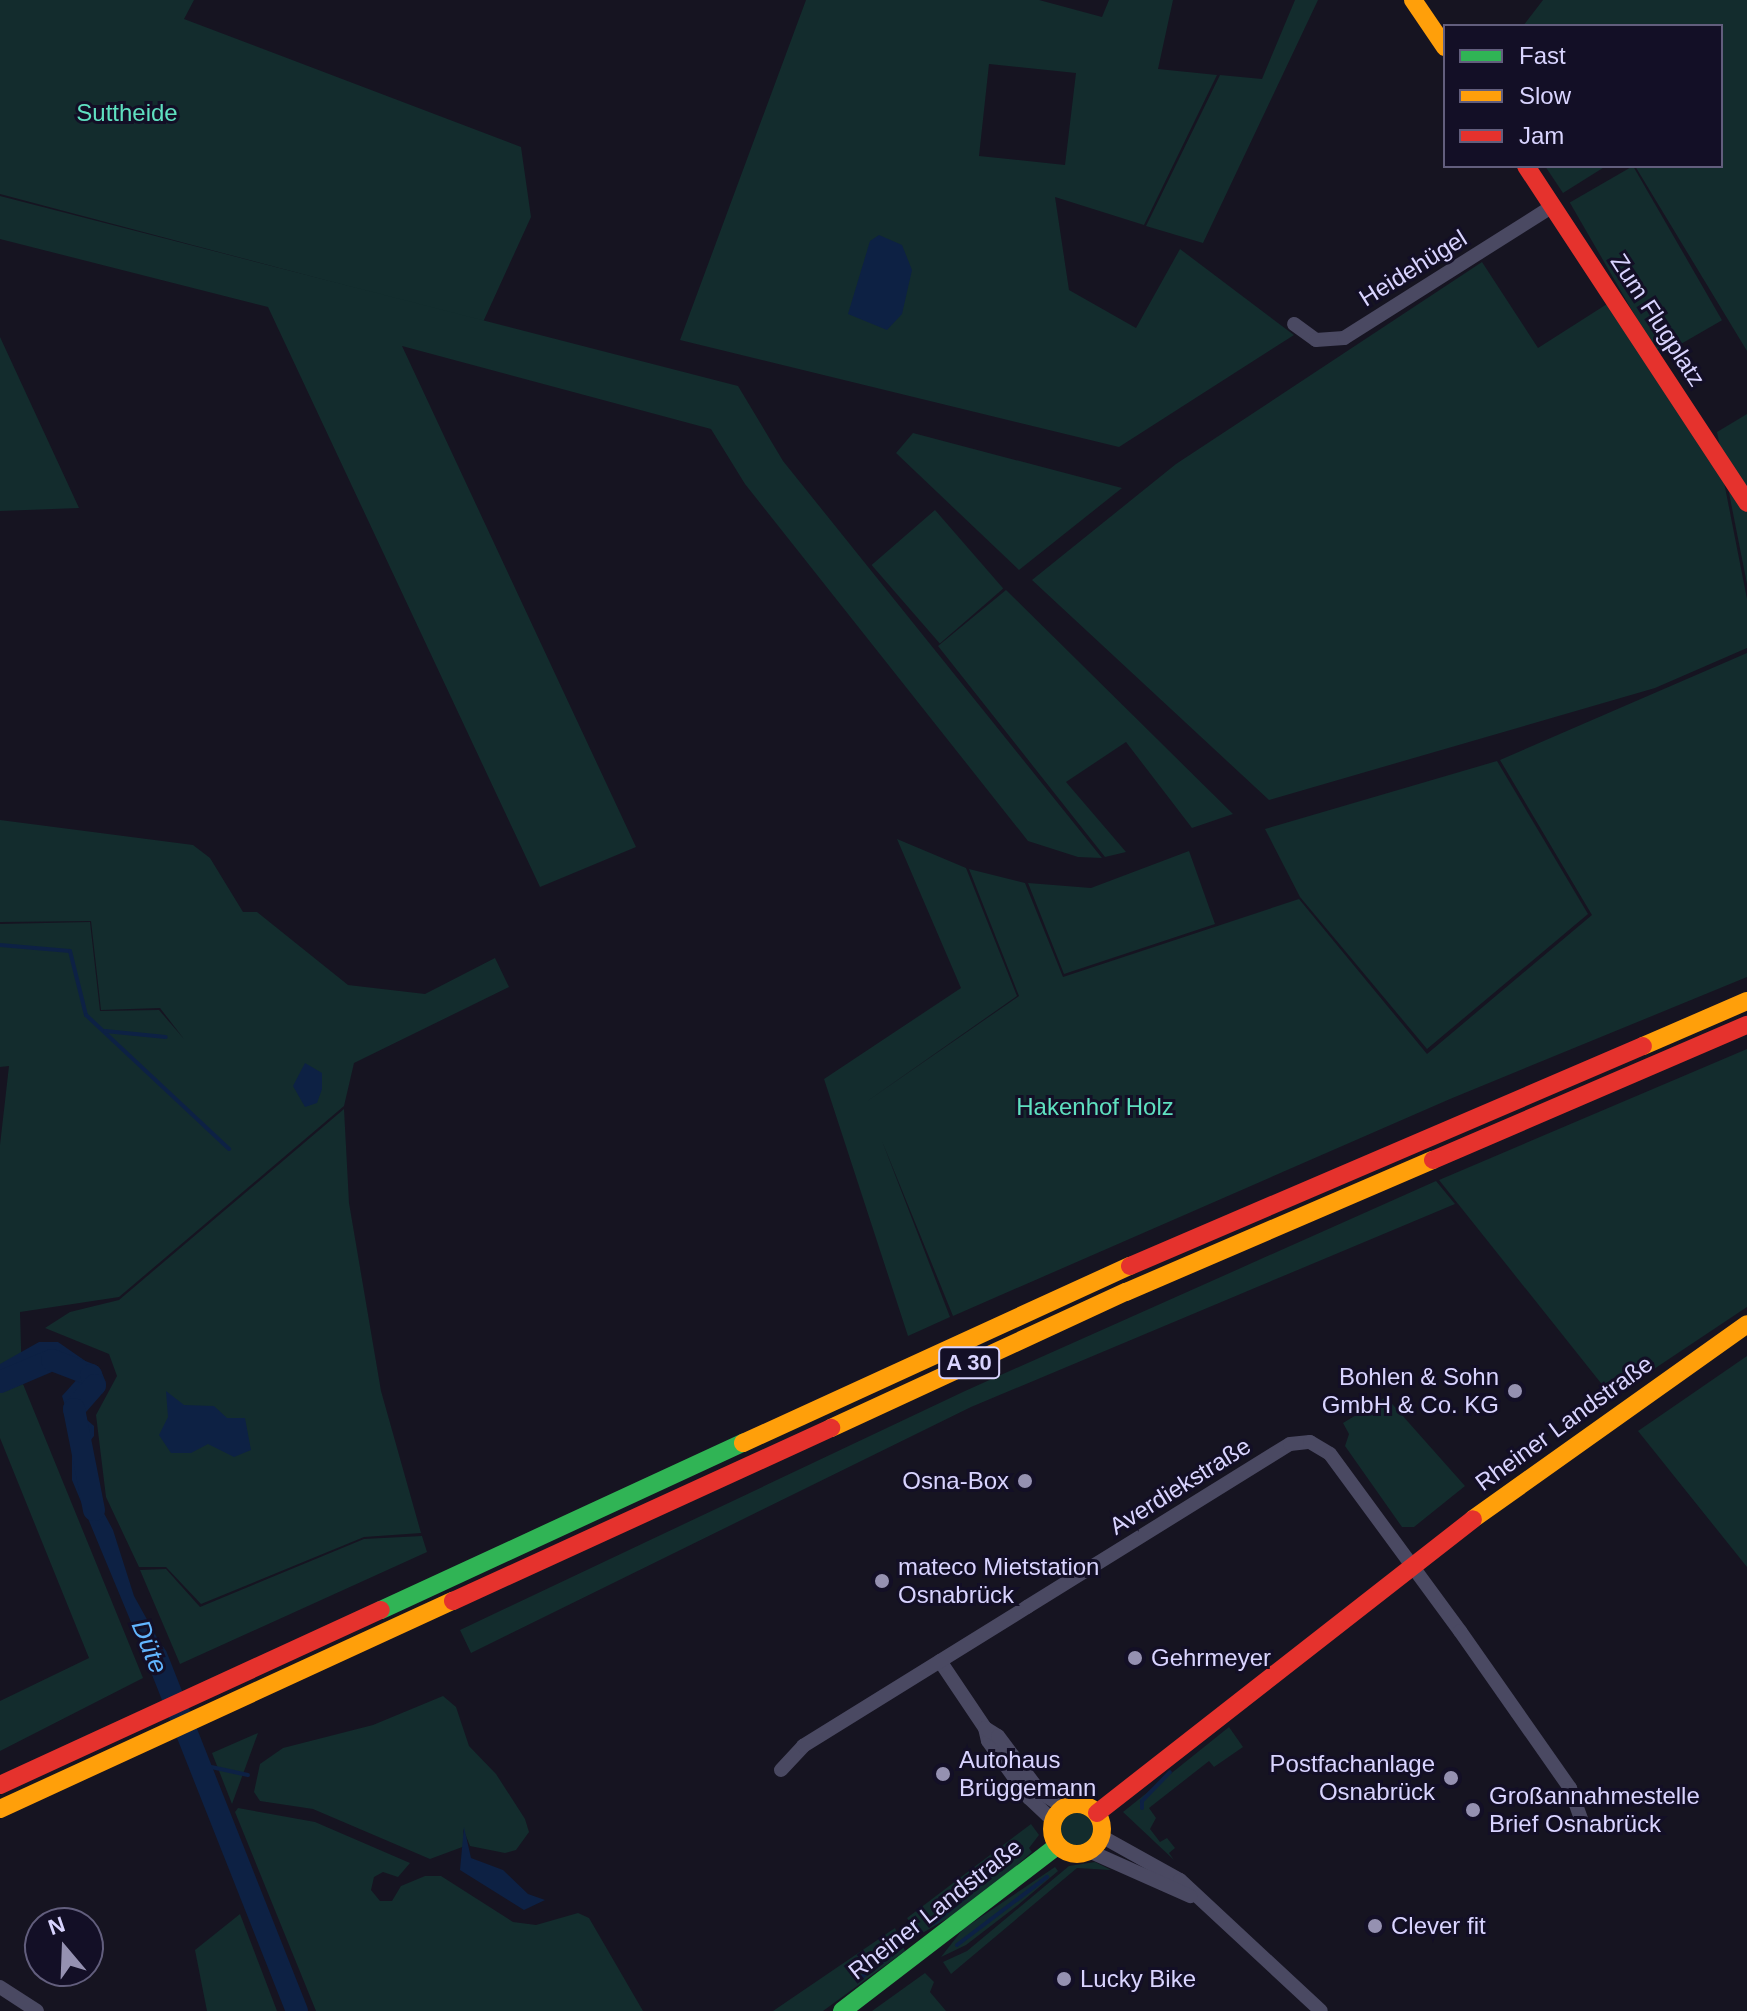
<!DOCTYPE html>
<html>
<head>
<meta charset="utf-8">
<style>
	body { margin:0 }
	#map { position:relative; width:1747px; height:2011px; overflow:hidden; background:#161421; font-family:Helvetica,sans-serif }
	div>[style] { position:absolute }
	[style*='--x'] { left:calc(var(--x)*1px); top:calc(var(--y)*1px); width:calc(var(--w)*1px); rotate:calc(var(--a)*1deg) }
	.green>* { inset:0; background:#132c2d; transform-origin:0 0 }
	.round { border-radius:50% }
	.water>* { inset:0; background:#0d2144 }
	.stream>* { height:4px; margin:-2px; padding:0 2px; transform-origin:2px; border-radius:2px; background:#0d2144 }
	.river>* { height:22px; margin:-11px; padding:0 11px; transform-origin:11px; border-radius:11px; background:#0d2144 }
	.street>* { height:14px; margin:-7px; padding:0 7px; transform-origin:7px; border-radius:7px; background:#4a4962 }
	.fast>* { height:18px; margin:-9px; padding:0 9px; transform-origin:9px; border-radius:9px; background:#30b455 }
	.slow>* { height:18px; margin:-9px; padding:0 9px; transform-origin:9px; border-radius:9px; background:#ff9f0a }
	.slow>.ring { margin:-9px; padding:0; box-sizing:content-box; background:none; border:18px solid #ff9f0a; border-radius:50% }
	.jam>* { height:18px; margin:-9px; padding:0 9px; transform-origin:9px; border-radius:9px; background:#e5322d }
	.dots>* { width:22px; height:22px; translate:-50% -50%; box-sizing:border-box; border:4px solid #130f26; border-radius:50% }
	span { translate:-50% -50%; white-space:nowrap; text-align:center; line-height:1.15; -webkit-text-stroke:6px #130f26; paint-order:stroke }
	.shield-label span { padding:2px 6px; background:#130f26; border:2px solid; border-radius:6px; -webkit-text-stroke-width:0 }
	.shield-label { font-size:22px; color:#d9d4ff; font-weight:700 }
	.park-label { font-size:24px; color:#5fe0c0 }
	.street-label { font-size:24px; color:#d9d4ff }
	.poi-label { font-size:24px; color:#d9d4ff }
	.right { translate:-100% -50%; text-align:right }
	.left { translate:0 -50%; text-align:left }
	.water-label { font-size:26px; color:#62b6ff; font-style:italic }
	.legend { position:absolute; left:1443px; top:24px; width:280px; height:144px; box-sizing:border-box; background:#130f26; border:2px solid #625e7d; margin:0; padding:10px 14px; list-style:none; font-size:24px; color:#d9d4ff }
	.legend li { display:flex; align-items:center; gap:16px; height:40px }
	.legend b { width:40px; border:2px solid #625e7d }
	.north { position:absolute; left:24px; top:1907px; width:80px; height:80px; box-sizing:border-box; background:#130f26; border:2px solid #625e7d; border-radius:50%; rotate:341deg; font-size:22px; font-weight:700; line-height:32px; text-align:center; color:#d9d4ff }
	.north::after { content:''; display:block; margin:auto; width:28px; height:36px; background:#9591b1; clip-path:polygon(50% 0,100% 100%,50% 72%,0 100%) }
</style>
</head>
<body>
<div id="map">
	<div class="green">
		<div style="clip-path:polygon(0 0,194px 0,184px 19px,521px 147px,531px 217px,483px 322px,0 194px)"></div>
		<div style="clip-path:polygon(evenodd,806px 0,1039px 0,1102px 17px,1109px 0,1173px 0,1158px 69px,1217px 75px,1144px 225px,1055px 197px,1069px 290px,1136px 328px,1180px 249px,1294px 335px,1119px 447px,680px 340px,806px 0,989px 64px,1076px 73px,1065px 165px,979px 156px,989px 64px)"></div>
		<div style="clip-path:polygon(1295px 0,1318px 0,1203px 243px,1146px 226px,1220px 75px,1262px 79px)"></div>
		<div style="clip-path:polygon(1543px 0,1747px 0,1747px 351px,1635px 166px,1721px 166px,1721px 26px,1523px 26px)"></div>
		<div style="clip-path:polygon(1545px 166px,1606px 166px,1563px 193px)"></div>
		<div style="left:1633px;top:166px;width:178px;height:73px;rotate:60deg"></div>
		<div style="clip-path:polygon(0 196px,738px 386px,783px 461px,1102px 858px,1078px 857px,1028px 841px,745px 484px,711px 429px,402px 346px,636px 847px,540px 887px,268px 307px,0 239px)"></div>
		<div style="clip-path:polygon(1482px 262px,1538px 348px,1607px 304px,1724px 482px,1747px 599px,1747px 648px,1655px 688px,1269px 800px,1032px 580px,1176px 464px)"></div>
		<div style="clip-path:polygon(0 337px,79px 508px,0 511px)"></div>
		<div style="clip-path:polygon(1747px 414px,1747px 584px,1717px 432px)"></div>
		<div style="clip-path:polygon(913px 433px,1122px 488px,1019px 570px,896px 453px)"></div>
		<div style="left:935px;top:510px;width:104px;height:84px;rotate:49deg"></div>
		<div style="clip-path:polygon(1006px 590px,1233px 814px,1192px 828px,1126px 742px,1066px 782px,1126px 852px,1105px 857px,938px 646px)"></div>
		<div style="clip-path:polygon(1747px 653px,1747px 977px,1450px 1099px,953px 1316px,882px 1141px,950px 1317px,908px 1336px,824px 1079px,961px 988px,897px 839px,966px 868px,1017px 996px,866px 1102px,1019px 996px,969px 869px,1025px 883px,1063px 977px,1299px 899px,1427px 1054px,1592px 915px,1500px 760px)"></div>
		<div style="clip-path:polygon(1497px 761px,1588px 914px,1427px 1049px,1300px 897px,1265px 829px)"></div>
		<div style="clip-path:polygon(0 820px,193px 845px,210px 858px,243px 912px,257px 912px,348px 985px,425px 994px,495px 958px,509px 987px,354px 1063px,344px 1106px,119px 1297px,20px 1312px,22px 1381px,0 1390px,0 1145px,9px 1066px,0 1067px,0 924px,90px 922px,100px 1011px,159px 1010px,184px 1039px,160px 1008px,101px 1010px,91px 921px,0 922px)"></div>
		<div style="clip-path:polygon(1189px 851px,1215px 924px,1064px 974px,1028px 883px,1091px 888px)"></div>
		<div style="clip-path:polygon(1747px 1049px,1747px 1307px,1612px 1397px,1439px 1180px)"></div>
		<div style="clip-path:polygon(344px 1109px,349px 1203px,381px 1391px,421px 1533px,364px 1537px,201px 1604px,166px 1567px,139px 1567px,106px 1497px,96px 1415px,117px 1376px,109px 1354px,45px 1328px,70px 1312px,119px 1300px)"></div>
		<div style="clip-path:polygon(1436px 1181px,1455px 1204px,971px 1407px,471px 1653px,460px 1630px,965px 1391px)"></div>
		<div style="clip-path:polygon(1747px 1356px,1747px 1567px,1638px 1431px)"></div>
		<div style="clip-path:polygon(23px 1384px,143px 1678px,0 1751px,0 1701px,89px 1658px,0 1438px,0 1393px)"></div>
		<div style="clip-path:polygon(1386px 1397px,1465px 1486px,1414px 1527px,1402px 1527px,1345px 1446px,1349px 1434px,1343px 1423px)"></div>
		<div style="clip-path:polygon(422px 1536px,427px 1552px,180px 1664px,140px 1570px,166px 1569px,200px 1607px,364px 1539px)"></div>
		<div style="clip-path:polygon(443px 1696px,456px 1707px,469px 1746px,496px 1774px,525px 1819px,529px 1832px,516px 1850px,505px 1853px,470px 1846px,463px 1829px,465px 1846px,430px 1859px,313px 1809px,260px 1801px,254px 1792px,260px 1764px,283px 1748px,373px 1725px)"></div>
		<div style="clip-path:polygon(1229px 1727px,1243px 1747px,1214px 1767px,1209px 1761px,1149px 1808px,1156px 1818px,1150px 1829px,1160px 1842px,1167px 1838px,1175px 1848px,1169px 1853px,1174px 1860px,1123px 1812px)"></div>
		<div style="clip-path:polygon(258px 1733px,232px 1804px,212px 1753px)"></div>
		<div style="clip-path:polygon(238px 1808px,315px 1822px,410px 1863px,398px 1877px,383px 1872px,374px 1877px,371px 1890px,380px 1901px,392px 1901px,401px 1886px,425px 1876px,441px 1876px,513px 1922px,536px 1925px,578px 1913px,589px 1918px,643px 2011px,316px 2011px,235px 1812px)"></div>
		<div class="round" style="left:1058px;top:1811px;width:36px;height:36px"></div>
		<div style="clip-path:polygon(1031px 1824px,1039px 1835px,1029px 1848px,1032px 1852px,974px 1903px,919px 1935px,907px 1918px)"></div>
		<div style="clip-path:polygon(1095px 1862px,1111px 1870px,1077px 1868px,951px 1974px,943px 1962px,967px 1951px,1069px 1866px)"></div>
		<div style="clip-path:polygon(1055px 1867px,1058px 1871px,1018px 1905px,966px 1945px,941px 1957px,963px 1929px)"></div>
		<div style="clip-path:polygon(240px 1914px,277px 2011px,207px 2011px,195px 1950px)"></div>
		<div style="clip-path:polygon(895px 1928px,905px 1951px,823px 2011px,773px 2011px)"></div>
		<div style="clip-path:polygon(925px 1973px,934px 1982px,930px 1992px,946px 2011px,872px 2011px)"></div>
	</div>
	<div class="water">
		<div style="clip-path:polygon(879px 235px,902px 245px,912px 270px,902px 314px,887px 330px,848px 314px,870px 241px)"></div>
		<div style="clip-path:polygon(305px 1063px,322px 1073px,322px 1089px,317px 1103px,305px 1107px,293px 1086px)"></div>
		<div style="clip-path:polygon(39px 1342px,58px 1342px,94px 1367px,92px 1386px,78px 1398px,80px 1414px,94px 1426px,94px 1436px,83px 1450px,86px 1480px,113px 1530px,134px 1596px,160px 1643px,171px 1680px,158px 1687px,72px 1480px,72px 1428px,62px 1396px,80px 1376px,79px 1370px,33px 1364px,0 1380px,0 1364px)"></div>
		<div style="clip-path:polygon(166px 1391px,184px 1405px,214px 1406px,227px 1418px,245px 1418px,251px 1450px,234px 1457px,208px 1444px,191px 1453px,171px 1453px,159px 1435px,168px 1417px)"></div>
		<div style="clip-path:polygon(464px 1827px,471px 1858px,503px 1870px,528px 1894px,545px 1900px,524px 1910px,460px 1870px)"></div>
	</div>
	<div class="stream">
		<div style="--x:0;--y:945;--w:70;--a:4.9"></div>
		<div style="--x:70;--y:951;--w:66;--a:76"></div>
		<div style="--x:86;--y:1015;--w:196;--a:43.1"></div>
		<div style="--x:105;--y:1031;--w:61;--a:5.6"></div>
		<div style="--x:202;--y:1765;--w:47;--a:12.3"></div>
		<div style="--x:1142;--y:1808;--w:7;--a:-90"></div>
		<div style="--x:1142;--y:1801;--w:40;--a:-46"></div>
		<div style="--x:934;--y:1923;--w:115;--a:-40.1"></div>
		<div style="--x:957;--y:1945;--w:113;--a:-37.1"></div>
		<div style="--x:859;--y:1979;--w:45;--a:-36.9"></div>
	</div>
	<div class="river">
		<div style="--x:0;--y:1382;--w:56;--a:-22.9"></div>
		<div style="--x:52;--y:1360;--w:42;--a:21"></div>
		<div style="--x:91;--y:1375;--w:11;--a:68"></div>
		<div style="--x:95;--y:1385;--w:32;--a:131"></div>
		<div style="--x:74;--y:1409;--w:103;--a:78.8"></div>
		<div style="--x:156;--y:1655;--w:383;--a:68.4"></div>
	</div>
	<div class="street">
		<div style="--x:1294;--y:324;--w:27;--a:36"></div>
		<div style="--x:1316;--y:340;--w:28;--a:-4"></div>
		<div style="--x:1344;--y:338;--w:247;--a:-32.3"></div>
		<div style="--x:940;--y:1661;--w:81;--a:56.1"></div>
		<div style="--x:985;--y:1728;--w:13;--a:77"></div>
		<div style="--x:988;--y:1741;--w:70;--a:54.3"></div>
		<div style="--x:1029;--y:1798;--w:33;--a:43"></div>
		<div style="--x:985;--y:1728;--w:15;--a:32"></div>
		<div style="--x:998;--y:1736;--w:70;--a:53.1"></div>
		<div style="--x:1040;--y:1792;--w:27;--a:33"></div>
		<div style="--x:781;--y:1770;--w:33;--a:-47"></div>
		<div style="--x:803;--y:1746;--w:264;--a:-31.8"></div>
		<div style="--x:1027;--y:1607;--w:309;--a:-31.8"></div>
		<div style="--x:1290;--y:1444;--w:20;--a:-6"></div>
		<div style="--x:1310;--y:1442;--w:23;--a:31"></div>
		<div style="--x:1330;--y:1454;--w:220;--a:53.7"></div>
		<div style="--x:1460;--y:1631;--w:192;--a:55"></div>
		<div style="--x:1570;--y:1788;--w:41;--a:70.3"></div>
		<div style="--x:1101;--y:1836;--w:90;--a:29.1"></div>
		<div style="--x:1180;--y:1880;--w:192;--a:42.9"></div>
		<div style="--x:1089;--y:1851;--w:111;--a:24"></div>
		<div style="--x:0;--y:1987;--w:44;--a:33"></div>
	</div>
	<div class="fast">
		<div style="--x:381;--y:1610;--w:399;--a:-24.8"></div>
		<div style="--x:842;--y:2011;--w:272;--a:-37.5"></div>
	</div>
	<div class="slow">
		<div style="--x:1413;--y:0;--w:57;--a:55.8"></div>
		<div style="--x:1643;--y:1046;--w:113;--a:-23.4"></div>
		<div style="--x:831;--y:1428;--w:325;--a:-24.8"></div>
		<div style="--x:1126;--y:1292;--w:334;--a:-23.3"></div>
		<div style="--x:743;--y:1443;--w:426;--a:-24.6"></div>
		<div style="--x:1473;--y:1519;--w:336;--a:-35.4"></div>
		<div class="ring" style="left:1052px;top:1804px;width:32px;height:32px"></div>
		<div style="--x:0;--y:1809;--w:498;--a:-24.7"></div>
	</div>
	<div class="jam">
		<div style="--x:1526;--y:166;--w:403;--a:56.7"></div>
		<div style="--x:1433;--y:1160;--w:342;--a:-23.3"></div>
		<div style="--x:1130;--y:1266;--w:558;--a:-23.21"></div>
		<div style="--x:453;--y:1601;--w:416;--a:-24.6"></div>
		<div style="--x:0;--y:1785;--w:419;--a:-24.7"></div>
		<div style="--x:1097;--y:1813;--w:477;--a:-38"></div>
	</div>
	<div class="dots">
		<div style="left:1515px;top:1391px;background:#9591b1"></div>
		<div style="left:1025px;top:1481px;background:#9591b1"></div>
		<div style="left:882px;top:1581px;background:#9591b1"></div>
		<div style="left:1135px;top:1658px;background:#9591b1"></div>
		<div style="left:943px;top:1774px;background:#9591b1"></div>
		<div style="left:1451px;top:1778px;background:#9591b1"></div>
		<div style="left:1473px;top:1810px;background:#9591b1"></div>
		<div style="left:1375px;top:1926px;background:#9591b1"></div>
		<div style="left:1064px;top:1979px;background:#9591b1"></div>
	</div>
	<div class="shield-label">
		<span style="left:969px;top:1363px">A 30</span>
	</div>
	<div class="park-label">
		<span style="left:127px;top:113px">Suttheide</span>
		<span style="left:1095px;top:1107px">Hakenhof Holz</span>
	</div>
	<div class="street-label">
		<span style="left:1413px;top:268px;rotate:-32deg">Heidehügel</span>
		<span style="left:1658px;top:320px;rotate:57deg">Zum Flugplatz</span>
		<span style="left:1564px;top:1423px;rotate:-36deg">Rheiner Landstraße</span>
		<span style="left:1180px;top:1486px;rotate:-32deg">Averdiekstraße</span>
		<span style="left:935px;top:1909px;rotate:-38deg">Rheiner Landstraße</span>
	</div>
	<div class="poi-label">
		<span class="right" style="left:1499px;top:1391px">Bohlen &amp; Sohn<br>GmbH &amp; Co. KG</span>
		<span class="right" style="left:1009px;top:1481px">Osna-Box</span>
		<span class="left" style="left:898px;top:1581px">mateco Mietstation<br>Osnabrück</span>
		<span class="left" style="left:1151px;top:1658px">Gehrmeyer</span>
		<span class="left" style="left:959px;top:1774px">Autohaus<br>Brüggemann</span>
		<span class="right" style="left:1435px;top:1778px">Postfachanlage<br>Osnabrück</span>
		<span class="left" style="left:1489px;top:1810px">Großannahmestelle<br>Brief Osnabrück</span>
		<span class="left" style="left:1391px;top:1926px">Clever fit</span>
		<span class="left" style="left:1080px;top:1979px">Lucky Bike</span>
	</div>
	<div class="water-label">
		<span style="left:149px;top:1647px;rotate:68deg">Düte</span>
	</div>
	<ul class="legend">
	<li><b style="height:10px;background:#30b455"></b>Fast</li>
	<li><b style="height:10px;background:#ff9f0a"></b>Slow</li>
	<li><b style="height:10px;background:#e5322d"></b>Jam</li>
	</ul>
	<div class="north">N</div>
</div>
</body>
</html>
